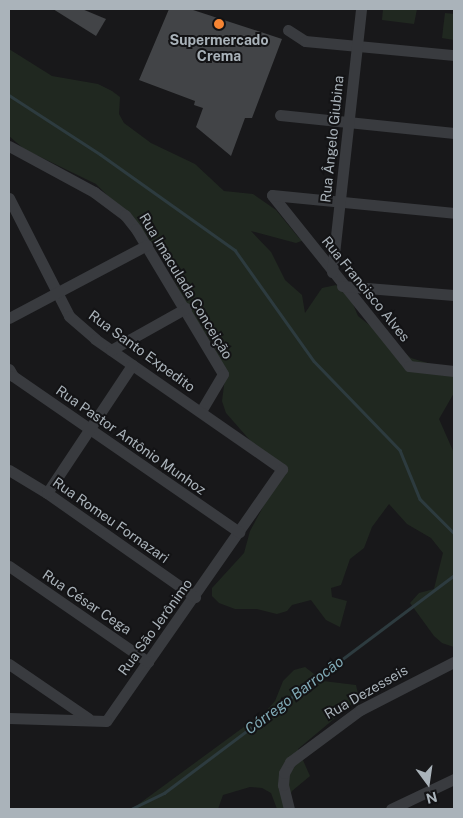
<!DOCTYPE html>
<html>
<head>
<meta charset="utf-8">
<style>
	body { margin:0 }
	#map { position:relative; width:463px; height:818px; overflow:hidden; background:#18181a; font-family:"Public Sans",sans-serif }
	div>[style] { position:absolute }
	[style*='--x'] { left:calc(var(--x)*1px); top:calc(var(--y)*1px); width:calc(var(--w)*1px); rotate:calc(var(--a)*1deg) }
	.green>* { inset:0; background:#202820 }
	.stream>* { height:2.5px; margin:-1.25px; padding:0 1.25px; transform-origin:1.25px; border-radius:1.25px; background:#2d3b3f }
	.building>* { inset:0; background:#424447 }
	.minor>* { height:11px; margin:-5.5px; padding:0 5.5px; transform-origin:5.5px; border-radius:5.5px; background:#393b3f }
	.dots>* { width:14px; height:14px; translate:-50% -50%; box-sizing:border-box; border:2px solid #131315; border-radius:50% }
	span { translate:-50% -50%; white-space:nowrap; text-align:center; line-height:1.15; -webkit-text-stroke:4px #131315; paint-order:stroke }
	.poi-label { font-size:14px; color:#aab3ba; font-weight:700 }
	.street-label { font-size:14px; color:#aab3ba }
	.water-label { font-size:15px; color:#80aab6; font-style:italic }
	.frame { position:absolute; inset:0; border:10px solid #aab3ba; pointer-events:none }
	.north { position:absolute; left:403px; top:758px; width:50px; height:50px; -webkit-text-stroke:4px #131315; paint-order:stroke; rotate:166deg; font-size:14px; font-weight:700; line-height:20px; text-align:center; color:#aab3ba }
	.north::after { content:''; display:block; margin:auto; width:18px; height:22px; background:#aab3ba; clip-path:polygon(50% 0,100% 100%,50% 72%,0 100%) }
</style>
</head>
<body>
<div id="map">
	<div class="green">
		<div style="clip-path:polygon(383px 9px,417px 9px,414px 24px,382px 20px)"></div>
		<div style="clip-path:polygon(445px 13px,454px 14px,454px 40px,442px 38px)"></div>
		<div style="clip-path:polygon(9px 49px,52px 76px,98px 84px,112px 91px,120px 97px,119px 114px,124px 123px,151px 143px,195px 164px,224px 191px,253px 194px,276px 210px,299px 238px,304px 240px,296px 243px,251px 231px,271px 252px,285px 280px,302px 295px,305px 313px,322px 288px,336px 285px,350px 297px,358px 316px,411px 358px,454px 371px,454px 393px,439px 419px,454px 453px,454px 647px,442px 643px,434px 636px,410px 603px,419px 593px,434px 589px,443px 553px,431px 538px,407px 524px,389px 504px,372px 527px,364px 548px,350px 559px,341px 585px,331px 588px,332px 597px,347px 601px,340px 627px,326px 620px,311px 600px,292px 605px,287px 611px,277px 614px,257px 609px,235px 609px,219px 603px,212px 596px,212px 588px,244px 553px,250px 531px,276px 483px,278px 475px,272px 456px,255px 446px,226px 413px,222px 401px,225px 378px,214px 346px,188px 309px,169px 269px,145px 233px,96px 184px,24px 149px,9px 136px)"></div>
		<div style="clip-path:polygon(305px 667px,323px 681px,356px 685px,359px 698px,298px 749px,310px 776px,292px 791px,284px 809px,277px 809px,271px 793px,262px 788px,250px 787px,223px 795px,218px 809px,132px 809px,267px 710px,275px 701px,283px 681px,294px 670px)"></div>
	</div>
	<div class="stream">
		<div style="--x:9;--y:95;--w:108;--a:33"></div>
		<div style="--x:100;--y:154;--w:166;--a:35.4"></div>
		<div style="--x:235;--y:250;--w:136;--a:54.6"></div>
		<div style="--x:314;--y:361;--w:124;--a:46"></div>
		<div style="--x:400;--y:450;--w:53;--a:67.8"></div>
		<div style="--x:420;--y:499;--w:48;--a:45"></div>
		<div style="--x:131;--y:809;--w:37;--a:-26"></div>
		<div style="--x:164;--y:793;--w:363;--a:-36.9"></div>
	</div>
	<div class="building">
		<div style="clip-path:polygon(53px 9px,82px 9px,106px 19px,96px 36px)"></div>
		<div style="clip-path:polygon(169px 9px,190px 9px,282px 39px,252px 118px,245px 118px,231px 156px,196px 127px,203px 108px,194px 105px,195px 101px,139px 80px)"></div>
	</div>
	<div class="minor">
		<div style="--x:288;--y:30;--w:20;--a:33"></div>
		<div style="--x:305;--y:41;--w:150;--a:5.4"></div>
		<div style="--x:280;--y:115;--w:175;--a:5.9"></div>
		<div style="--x:9;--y:146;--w:97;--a:28.4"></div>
		<div style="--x:94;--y:192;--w:39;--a:37"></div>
		<div style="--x:125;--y:215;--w:18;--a:52"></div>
		<div style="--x:136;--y:229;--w:169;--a:59"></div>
		<div style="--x:223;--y:374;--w:43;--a:120.7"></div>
		<div style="--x:272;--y:195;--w:219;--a:51.3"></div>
		<div style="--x:409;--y:366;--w:45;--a:6.3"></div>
		<div style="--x:272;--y:195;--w:183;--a:5.6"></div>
		<div style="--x:9;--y:198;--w:132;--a:63"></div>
		<div style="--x:69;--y:316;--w:35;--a:41"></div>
		<div style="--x:95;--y:339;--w:228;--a:34.8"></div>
		<div style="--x:282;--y:469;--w:307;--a:124.9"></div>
		<div style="--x:106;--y:721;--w:97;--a:-178.2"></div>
		<div style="--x:332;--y:272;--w:265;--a:-83.7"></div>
		<div style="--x:342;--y:286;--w:112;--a:4.6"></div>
		<div style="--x:9;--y:318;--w:156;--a:-27.9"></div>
		<div style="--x:111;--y:350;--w:86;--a:-29.2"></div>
		<div style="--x:9;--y:369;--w:8;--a:60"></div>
		<div style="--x:13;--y:376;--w:275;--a:34.6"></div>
		<div style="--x:9;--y:470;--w:44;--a:31.2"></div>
		<div style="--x:47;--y:493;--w:181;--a:35.1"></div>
		<div style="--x:47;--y:493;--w:154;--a:-56.4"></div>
		<div style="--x:9;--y:566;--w:169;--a:34.6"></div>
		<div style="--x:9;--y:664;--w:96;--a:34.4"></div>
		<div style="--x:289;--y:809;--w:25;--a:-104"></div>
		<div style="--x:283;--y:785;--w:12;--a:-85"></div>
		<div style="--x:284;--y:773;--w:13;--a:-61"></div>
		<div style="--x:290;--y:762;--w:87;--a:-36.6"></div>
		<div style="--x:360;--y:710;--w:106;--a:-27.1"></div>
		<div style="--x:391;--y:809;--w:70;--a:-25.5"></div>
	</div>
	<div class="dots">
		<div style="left:219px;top:24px;background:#f78533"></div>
	</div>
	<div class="poi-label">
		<span style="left:219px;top:48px">Supermercado<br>Crema</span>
	</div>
	<div class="street-label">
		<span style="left:332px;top:139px;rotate:-84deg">Rua Ângelo Giubina</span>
		<span style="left:186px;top:286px;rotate:59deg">Rua Imaculada Conceição</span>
		<span style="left:366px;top:289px;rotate:51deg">Rua Francisco Alves</span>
		<span style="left:142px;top:351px;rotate:36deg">Rua Santo Expedito</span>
		<span style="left:131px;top:440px;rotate:35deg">Rua Pastor Antônio Munhoz</span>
		<span style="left:111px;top:520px;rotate:35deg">Rua Romeu Fornazari</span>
		<span style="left:87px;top:602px;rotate:34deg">Rua César Cega</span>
		<span style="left:155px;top:627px;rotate:-54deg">Rua São Jerônimo</span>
		<span style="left:366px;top:692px;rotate:-30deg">Rua Dezesseis</span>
	</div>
	<div class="water-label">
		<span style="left:294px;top:695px;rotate:-37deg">Córrego Barrocão</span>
	</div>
	<div class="frame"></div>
	<div class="north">N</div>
</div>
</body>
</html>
